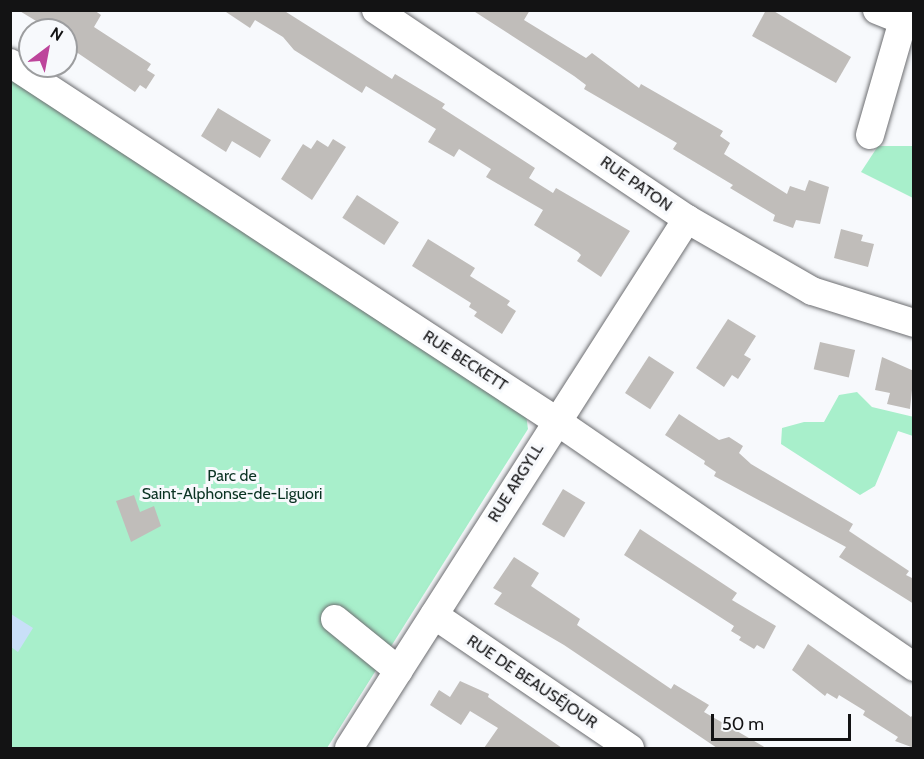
<!DOCTYPE html>
<html>
<head>
<meta charset="utf-8">
<style>
	body { margin:0 }
	#map { position:relative; width:924px; height:759px; overflow:hidden; background:#f7f9fc; font-family:Cabin,sans-serif }
	div>[style] { position:absolute }
	[style*='--x'] { left:calc(var(--x)*1px); top:calc(var(--y)*1px); width:calc(var(--w)*1px); rotate:calc(var(--a)*1deg) }
	.green>* { inset:0; background:#a8efcb }
	.water>* { inset:0; background:#c9dff8 }
	.building>* { inset:0; background:#c0bdba; transform-origin:0 0 }
	.roads { filter:drop-shadow(0 0 2px #6d6e71) drop-shadow(0 0 2px #6d6e71) }
	.minor>* { height:28px; margin:-14px; padding:0 14px; transform-origin:14px; border-radius:14px; background:#fff }
	span { translate:-50% -50%; white-space:nowrap; text-align:center; line-height:1.15; -webkit-text-stroke:6px #f7f9fc; paint-order:stroke }
	.street-label { font-size:16px; color:#131314 }
	.park-label { font-size:16px; color:#0b3323 }
	.frame { position:absolute; inset:0; border:12px solid #131314; pointer-events:none }
	.north { position:absolute; left:18px; top:18px; width:60px; height:60px; box-sizing:border-box; background:#f7f9fc; border:2px solid #9c9d9f; border-radius:50%; rotate:32deg; font-size:16px; font-weight:700; line-height:24px; text-align:center; color:#131314 }
	.north::after { content:''; display:block; margin:auto; width:21px; height:27px; background:#bd459b; clip-path:polygon(50% 0,100% 100%,50% 72%,0 100%) }
	.scale { position:absolute; left:711px; top:714px; width:140px; height:27px; box-sizing:border-box; border:3px solid #131314; border-top:0; padding-left:8px; font-size:18px; line-height:21px; white-space:nowrap; color:#131314; -webkit-text-stroke:4px #f7f9fc; paint-order:stroke }
</style>
</head>
<body>
<div id="map">
	<div class="green">
		<div style="clip-path:polygon(11px 77px,526px 415px,528px 429px,327px 748px,11px 748px)"></div>
		<div style="clip-path:polygon(878px 146px,913px 146px,913px 198px,861px 172px)"></div>
		<div style="clip-path:polygon(857px 392px,872px 407px,914px 417px,913px 436px,898px 431px,875px 486px,860px 495px,781px 444px,782px 428px,804px 422px,824px 422px,839px 395px)"></div>
	</div>
	<div class="water">
		<div style="clip-path:polygon(11px 614px,33px 628px,18px 652px,11px 647px)"></div>
	</div>
	<div class="building">
		<div style="clip-path:polygon(18px 10px,94px 10px,101px 15px,94px 27px,151px 64px,147px 70px,155px 75px,146px 89px,140px 85px,135px 92px,66px 45px,66px 30px,51px 30px)"></div>
		<div style="clip-path:polygon(223px 10px,283px 10px,392px 79px,395px 74px,445px 104px,442px 108px,535px 168px,529px 178px,553px 193px,556px 188px,630px 231px,601px 277px,577px 261px,581px 255px,578px 252px,534px 225px,543px 210px,486px 177px,491px 169px,459px 149px,454px 157px,428px 142px,436px 129px,366px 86px,362px 93px,294px 50px,283px 37px,255px 20px,250px 28px)"></div>
		<div style="clip-path:polygon(472px 10px,530px 10px,524px 20px,586px 58px,592px 53px,639px 88px,641px 84px,723px 131px,720px 136px,730px 143px,724px 154px,787px 194px,790px 186px,805px 191px,809px 180px,829px 187px,820px 224px,796px 220px,793px 228px,773px 221px,775px 215px,730px 188px,733px 185px,673px 149px,677px 143px,584px 89px,586px 85px,574px 76px)"></div>
		<div style="clip-path:polygon(766px 10px,772px 10px,851px 57px,836px 83px,752px 36px)"></div>
		<div style="clip-path:polygon(218px 108px,271px 140px,260px 158px,232px 141px,226px 152px,201px 136px)"></div>
		<div style="clip-path:polygon(333px 139px,346px 147px,312px 200px,281px 179px,303px 144px,311px 149px,317px 140px,328px 147px)"></div>
		<div style="left:357px;top:195px;width:50px;height:27px;rotate:33deg"></div>
		<div style="clip-path:polygon(841px 229px,863px 235px,861px 241px,874px 244px,868px 267px,834px 258px)"></div>
		<div style="clip-path:polygon(428px 239px,475px 268px,470px 276px,510px 301px,507px 305px,516px 311px,502px 334px,474px 316px,477px 312px,469px 307px,471px 303px,412px 266px)"></div>
		<div style="clip-path:polygon(728px 319px,756px 336px,744px 355px,751px 359px,738px 379px,732px 375px,724px 387px,696px 368px)"></div>
		<div style="left:820px;top:342px;width:36px;height:28px;rotate:13deg"></div>
		<div style="left:649px;top:356px;width:30px;height:44px;rotate:33deg"></div>
		<div style="clip-path:polygon(882px 357px,914px 371px,910px 409px,887px 404px,890px 393px,875px 390px)"></div>
		<div style="clip-path:polygon(679px 414px,719px 440px,729px 437px,743px 446px,739px 453px,751px 464px,853px 524px,849px 531px,909px 571px,906px 575px,914px 579px,914px 604px,839px 557px,846px 547px,714px 476px,716px 472px,704px 464px,705px 461px,665px 435px)"></div>
		<div style="left:563px;top:489px;width:26px;height:41px;rotate:31deg"></div>
		<div style="clip-path:polygon(134px 495px,140px 512px,154px 506px,161px 526px,131px 542px,116px 501px)"></div>
		<div style="clip-path:polygon(640px 529px,737px 593px,732px 600px,776px 626px,764px 649px,757px 645px,754px 649px,739px 640px,741px 637px,731px 631px,734px 626px,624px 555px)"></div>
		<div style="clip-path:polygon(514px 557px,539px 573px,531px 586px,580px 619px,577px 625px,671px 689px,674px 684px,709px 705px,704px 712px,766px 748px,717px 748px,564px 645px,494px 604px,502px 593px,493px 588px)"></div>
		<div style="clip-path:polygon(808px 644px,911px 717px,914px 713px,914px 748px,895px 741px,898px 737px,863px 715px,865px 711px,839px 695px,837px 699px,827px 693px,825px 696px,792px 670px)"></div>
		<div style="clip-path:polygon(460px 681px,489px 694px,488px 697px,562px 748px,484px 748px,498px 728px,470px 711px,461px 725px,430px 705px,439px 690px,450px 697px)"></div>
	</div>
	<div class="roads">
		<div class="minor">
			<div style="--x:376;--y:10;--w:375;--a:33.9"></div>
			<div style="--x:687;--y:219;--w:144;--a:29.9"></div>
			<div style="--x:812;--y:291;--w:107;--a:17.4"></div>
			<div style="--x:877;--y:10;--w:29;--a:22"></div>
			<div style="--x:10;--y:63;--w:652;--a:33.23"></div>
			<div style="--x:555;--y:420;--w:436;--a:34.5"></div>
			<div style="--x:870;--y:135;--w:130;--a:-73.9"></div>
			<div style="--x:434;--y:615;--w:237;--a:34.2"></div>
			<div style="--x:335;--y:619;--w:82;--a:39.1"></div>
			<div style="--x:349;--y:748;--w:628;--a:-57.42"></div>
		</div>
	</div>
	<div class="street-label">
		<span style="left:636px;top:184px;rotate:35deg">RUE PATON</span>
		<span style="left:465px;top:361px;rotate:33deg">RUE BECKETT</span>
		<span style="left:516px;top:483px;rotate:-58deg">RUE ARGYLL</span>
		<span style="left:532px;top:682px;rotate:34deg">RUE DE BEAUSÉJOUR</span>
	</div>
	<div class="park-label">
		<span style="left:232px;top:485px">Parc de<br>Saint-Alphonse-de-Liguori</span>
	</div>
	<div class="frame"></div>
	<div class="north">N</div>
	<div class="scale">50 m</div>
</div>
</body>
</html>
